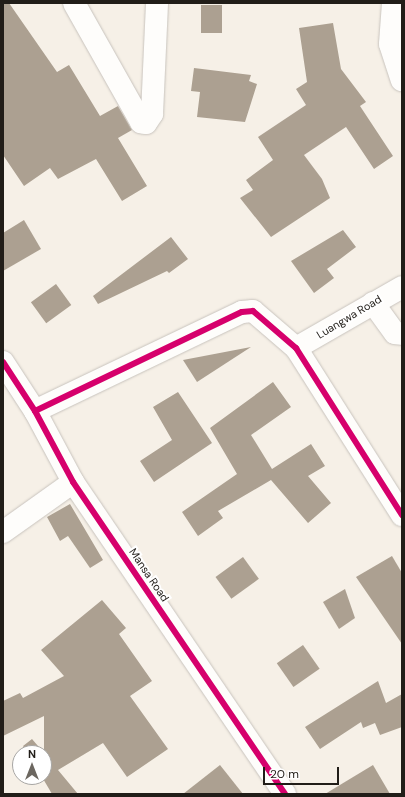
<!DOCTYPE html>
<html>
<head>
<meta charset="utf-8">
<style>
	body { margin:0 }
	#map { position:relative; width:405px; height:797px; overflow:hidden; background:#f6f0e7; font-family:"DM Sans",sans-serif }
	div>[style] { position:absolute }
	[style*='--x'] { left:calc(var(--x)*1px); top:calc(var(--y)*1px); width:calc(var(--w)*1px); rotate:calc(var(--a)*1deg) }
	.building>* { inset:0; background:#aca091; transform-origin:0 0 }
	.roads { filter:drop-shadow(0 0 1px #c8c3bd) drop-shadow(0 0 1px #c8c3bd) }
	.street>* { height:22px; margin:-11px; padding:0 11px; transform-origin:11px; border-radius:11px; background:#fefdfb }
	.cycleway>* { height:6px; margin:-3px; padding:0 3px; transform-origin:3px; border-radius:3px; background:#d6006c }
	span { translate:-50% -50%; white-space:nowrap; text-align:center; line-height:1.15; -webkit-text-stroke:4px #fff; paint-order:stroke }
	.street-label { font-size:11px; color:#211d18 }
	.frame { position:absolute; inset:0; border:4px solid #211d18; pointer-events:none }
	.north { position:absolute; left:12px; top:745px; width:40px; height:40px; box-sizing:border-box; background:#fff; border:1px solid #a6a5a3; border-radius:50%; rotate:0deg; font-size:11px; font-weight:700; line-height:16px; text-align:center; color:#211d18 }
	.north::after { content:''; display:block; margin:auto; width:14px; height:18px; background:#6c6760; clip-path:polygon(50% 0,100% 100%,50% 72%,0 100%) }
	.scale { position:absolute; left:263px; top:767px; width:76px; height:18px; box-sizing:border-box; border:2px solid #211d18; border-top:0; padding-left:5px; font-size:12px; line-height:14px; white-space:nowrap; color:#211d18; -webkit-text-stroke:3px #fff; paint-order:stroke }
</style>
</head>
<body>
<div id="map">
	<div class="building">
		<div style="clip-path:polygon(3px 3px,9px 3px,57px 72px,69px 65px,100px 116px,118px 106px,132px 130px,118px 138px,147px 186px,122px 201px,96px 159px,58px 179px,50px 168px,24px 186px,3px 155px)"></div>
		<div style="left:201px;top:5px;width:21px;height:28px"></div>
		<div style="clip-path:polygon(333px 23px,341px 69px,366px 102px,360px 106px,393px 156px,374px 169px,346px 127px,304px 155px,322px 179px,330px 198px,271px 237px,240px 198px,253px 190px,246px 180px,273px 160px,258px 137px,306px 105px,296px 89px,307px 82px,299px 28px)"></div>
		<div style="clip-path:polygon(194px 68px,251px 75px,249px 81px,257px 84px,245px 122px,197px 117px,200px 92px,191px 91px)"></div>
		<div style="clip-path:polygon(24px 220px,41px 249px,3px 271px,3px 233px)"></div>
		<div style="clip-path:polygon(343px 230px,356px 247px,327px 269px,334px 278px,314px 293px,291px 261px)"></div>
		<div style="clip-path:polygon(171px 237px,188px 259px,169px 273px,167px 271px,98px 304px,93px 296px)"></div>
		<div style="left:56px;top:284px;width:26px;height:31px;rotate:54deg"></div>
		<div style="clip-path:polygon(251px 347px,197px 382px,183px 360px)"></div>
		<div style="clip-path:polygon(273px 382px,291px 407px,251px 435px,272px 469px,311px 444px,325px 466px,308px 476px,331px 503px,308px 523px,271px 480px,218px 511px,223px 518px,198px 536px,182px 512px,237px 474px,210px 428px)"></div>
		<div style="clip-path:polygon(178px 392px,212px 443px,154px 482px,140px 461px,172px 440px,153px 407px)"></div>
		<div style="clip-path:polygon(70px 504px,103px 560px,90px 568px,68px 536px,60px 541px,47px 517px)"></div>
		<div style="clip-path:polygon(392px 556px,402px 573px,402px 644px,356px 577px)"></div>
		<div style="left:243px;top:557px;width:27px;height:34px;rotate:54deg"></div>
		<div style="clip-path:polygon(345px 589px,355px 618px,339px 629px,323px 602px)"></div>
		<div style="clip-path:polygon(102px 600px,126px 628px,119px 634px,152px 681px,130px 696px,168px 749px,127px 777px,103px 743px,58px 770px,78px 794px,52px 794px,42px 777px,44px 753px,27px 753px,23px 746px,32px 739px,44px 753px,44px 716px,3px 736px,3px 701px,20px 693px,23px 698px,64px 676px,41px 650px)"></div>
		<div style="left:303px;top:645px;width:29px;height:32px;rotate:55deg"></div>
		<div style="clip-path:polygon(378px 681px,386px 703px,402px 694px,402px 727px,380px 735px,375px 723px,363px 728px,361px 722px,320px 749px,305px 727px)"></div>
		<div style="clip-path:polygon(220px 765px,243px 794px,183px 794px)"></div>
		<div style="clip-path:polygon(373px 765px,390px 794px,325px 794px)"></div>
	</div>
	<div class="roads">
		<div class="street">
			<div style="--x:74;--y:3;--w:137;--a:60.6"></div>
			<div style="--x:141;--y:122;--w:5;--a:11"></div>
			<div style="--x:146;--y:123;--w:11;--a:-56"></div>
			<div style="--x:152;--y:114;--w:111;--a:-87.4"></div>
			<div style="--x:393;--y:3;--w:41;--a:94.2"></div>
			<div style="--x:390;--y:44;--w:38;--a:72"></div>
			<div style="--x:373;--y:303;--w:37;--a:54"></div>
			<div style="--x:395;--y:333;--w:7;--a:8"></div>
			<div style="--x:296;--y:348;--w:122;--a:-29.9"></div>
			<div style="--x:3;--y:362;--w:59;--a:56.9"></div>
			<div style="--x:35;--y:411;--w:81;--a:61.8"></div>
			<div style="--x:73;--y:482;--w:377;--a:55.8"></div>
			<div style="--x:35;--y:411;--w:229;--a:-25.6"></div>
			<div style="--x:242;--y:312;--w:11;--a:-5"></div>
			<div style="--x:253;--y:311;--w:57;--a:40.7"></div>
			<div style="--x:296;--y:348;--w:198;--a:57.6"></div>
			<div style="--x:3;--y:532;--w:86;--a:-35.5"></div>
		</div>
	</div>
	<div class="cycleway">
		<div style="--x:3;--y:362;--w:59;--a:56.9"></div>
		<div style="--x:35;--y:411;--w:81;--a:61.8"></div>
		<div style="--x:73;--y:482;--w:377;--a:55.8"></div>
		<div style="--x:35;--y:411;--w:229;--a:-25.6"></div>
		<div style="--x:242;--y:312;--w:11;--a:-5"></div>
		<div style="--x:253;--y:311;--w:57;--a:40.7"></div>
		<div style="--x:296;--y:348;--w:198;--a:57.6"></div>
	</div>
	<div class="street-label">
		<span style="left:349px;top:317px;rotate:-31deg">Luangwa Road</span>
		<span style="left:149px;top:575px;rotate:56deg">Mansa Road</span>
	</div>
	<div class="frame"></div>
	<div class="north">N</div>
	<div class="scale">20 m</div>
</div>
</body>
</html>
